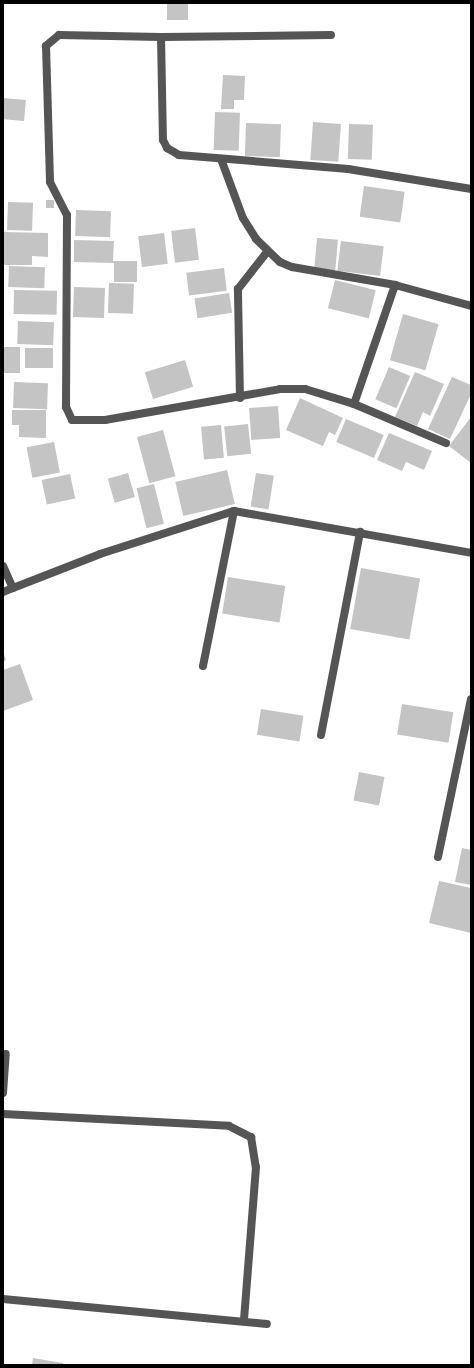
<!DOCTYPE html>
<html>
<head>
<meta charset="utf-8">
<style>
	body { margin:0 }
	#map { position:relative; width:474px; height:1368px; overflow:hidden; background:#fff; font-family:"Asap Condensed",sans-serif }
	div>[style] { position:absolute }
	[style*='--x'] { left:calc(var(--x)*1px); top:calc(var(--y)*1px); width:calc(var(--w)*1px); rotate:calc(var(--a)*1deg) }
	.building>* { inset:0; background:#c4c4c4; transform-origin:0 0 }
	.street>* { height:8px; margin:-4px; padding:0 4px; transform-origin:4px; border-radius:4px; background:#555 }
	span { translate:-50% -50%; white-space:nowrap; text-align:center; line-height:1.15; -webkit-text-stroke:3.5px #fff; paint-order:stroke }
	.frame { position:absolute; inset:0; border:4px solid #000; pointer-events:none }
</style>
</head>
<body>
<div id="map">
	<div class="building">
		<div style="left:167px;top:3px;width:21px;height:17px"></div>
		<div style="clip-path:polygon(223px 75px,245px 76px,244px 100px,234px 100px,234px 109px,221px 109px)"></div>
		<div style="left:3px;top:98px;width:23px;height:21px;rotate:5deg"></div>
		<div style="left:215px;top:112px;width:25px;height:38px;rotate:2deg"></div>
		<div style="left:313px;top:122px;width:28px;height:38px;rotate:4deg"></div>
		<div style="left:246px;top:123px;width:35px;height:33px;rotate:2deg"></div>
		<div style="left:349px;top:124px;width:24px;height:35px;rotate:2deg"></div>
		<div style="left:364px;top:186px;width:41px;height:31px;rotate:8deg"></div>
		<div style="left:46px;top:200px;width:8px;height:8px"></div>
		<div style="left:8px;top:202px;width:25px;height:28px;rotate:2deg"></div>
		<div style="left:76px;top:210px;width:35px;height:26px;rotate:2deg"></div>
		<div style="left:195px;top:228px;width:32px;height:24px;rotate:83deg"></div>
		<div style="clip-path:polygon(3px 232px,48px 233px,48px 257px,32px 256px,32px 265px,3px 265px)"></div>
		<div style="left:164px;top:233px;width:31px;height:26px;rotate:83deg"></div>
		<div style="left:317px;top:238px;width:21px;height:32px;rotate:5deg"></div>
		<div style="clip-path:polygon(74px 240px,114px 241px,113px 261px,137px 261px,137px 282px,114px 282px,114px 263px,74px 262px)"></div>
		<div style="left:341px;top:241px;width:43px;height:30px;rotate:7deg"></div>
		<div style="left:9px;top:266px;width:36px;height:21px;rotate:2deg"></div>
		<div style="left:224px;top:268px;width:23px;height:38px;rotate:83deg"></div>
		<div style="left:335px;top:280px;width:42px;height:29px;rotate:14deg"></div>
		<div style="left:109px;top:283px;width:25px;height:30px;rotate:2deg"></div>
		<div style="left:74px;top:287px;width:31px;height:30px;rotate:2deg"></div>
		<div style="left:14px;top:290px;width:43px;height:24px;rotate:1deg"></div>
		<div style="left:229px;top:293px;width:20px;height:35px;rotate:81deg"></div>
		<div style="left:403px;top:314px;width:37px;height:48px;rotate:16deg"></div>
		<div style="left:18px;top:321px;width:36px;height:23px;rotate:2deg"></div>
		<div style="left:3px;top:347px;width:17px;height:26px"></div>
		<div style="left:25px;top:348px;width:28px;height:20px"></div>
		<div style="left:185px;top:360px;width:28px;height:42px;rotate:73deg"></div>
		<div style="left:389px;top:367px;width:23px;height:35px;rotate:23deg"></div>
		<div style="clip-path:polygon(415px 372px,444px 384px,430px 416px,423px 412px,417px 426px,395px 417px)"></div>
		<div style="clip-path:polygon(452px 377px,471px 385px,471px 394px,450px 439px,428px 429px)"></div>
		<div style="left:14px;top:382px;width:34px;height:26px;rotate:2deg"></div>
		<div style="clip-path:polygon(300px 398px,343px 418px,335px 435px,329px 432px,323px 446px,286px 430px)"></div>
		<div style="left:278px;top:406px;width:32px;height:29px;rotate:86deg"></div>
		<div style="clip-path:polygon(12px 410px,46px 410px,46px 438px,19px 437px,19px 425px,12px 425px)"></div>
		<div style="clip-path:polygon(471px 417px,471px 463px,449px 446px)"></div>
		<div style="left:346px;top:419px;width:41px;height:25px;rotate:23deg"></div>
		<div style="left:248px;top:424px;width:30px;height:24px;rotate:84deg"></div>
		<div style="left:221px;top:425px;width:33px;height:20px;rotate:85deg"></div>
		<div style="left:163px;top:430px;width:48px;height:27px;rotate:75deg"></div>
		<div style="clip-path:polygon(389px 433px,432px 451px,424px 470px,406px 462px,402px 471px,377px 460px)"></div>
		<div style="left:54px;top:442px;width:31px;height:28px;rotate:79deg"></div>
		<div style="left:227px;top:470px;width:35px;height:53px;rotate:77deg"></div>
		<div style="left:128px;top:473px;width:25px;height:21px;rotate:74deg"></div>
		<div style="left:256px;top:473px;width:18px;height:34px;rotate:9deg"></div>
		<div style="left:70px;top:474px;width:25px;height:29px;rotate:78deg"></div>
		<div style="left:154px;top:484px;width:41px;height:18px;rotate:76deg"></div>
		<div style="left:361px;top:568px;width:60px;height:62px;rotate:10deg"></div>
		<div style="left:228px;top:577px;width:58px;height:37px;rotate:9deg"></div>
		<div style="clip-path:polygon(3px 652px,6px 660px,3px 662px)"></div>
		<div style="clip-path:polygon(20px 664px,33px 700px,3px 711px,3px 670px)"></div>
		<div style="left:402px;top:704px;width:52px;height:31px;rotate:9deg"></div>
		<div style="left:261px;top:709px;width:43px;height:26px;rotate:9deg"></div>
		<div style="left:359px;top:772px;width:26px;height:29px;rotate:11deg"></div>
		<div style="clip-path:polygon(462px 848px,471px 850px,471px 885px,455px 882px)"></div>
		<div style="clip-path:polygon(439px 881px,471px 888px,471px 933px,429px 923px)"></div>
		<div style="clip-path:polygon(33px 1358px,63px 1363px,63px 1365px,32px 1365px)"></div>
	</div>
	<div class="street">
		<div style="--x:331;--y:35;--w:170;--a:179.3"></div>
		<div style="--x:161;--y:37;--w:103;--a:88.9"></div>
		<div style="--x:163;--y:140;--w:9;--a:63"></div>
		<div style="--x:167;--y:148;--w:14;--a:30"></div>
		<div style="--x:179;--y:155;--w:170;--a:4.7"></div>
		<div style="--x:348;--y:169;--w:125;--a:9.2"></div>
		<div style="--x:161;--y:37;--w:102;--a:-178.9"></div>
		<div style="--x:59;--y:35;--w:17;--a:140"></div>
		<div style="--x:46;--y:46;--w:136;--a:88.3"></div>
		<div style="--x:50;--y:182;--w:37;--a:63"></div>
		<div style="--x:67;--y:215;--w:192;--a:90.3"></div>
		<div style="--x:66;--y:407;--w:14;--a:65"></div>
		<div style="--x:72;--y:420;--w:33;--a:0"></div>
		<div style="--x:105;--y:420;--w:178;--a:-10"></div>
		<div style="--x:280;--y:389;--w:25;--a:0"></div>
		<div style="--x:305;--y:389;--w:51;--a:17"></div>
		<div style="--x:354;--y:404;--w:100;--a:23"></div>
		<div style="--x:221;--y:159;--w:63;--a:69.6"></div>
		<div style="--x:243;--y:218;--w:25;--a:58"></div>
		<div style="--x:256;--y:239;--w:33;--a:44"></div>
		<div style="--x:280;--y:262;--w:13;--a:23"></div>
		<div style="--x:292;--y:267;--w:105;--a:9.9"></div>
		<div style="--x:240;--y:398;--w:109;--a:-91.1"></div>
		<div style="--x:238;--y:289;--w:47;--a:-51.9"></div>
		<div style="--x:354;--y:404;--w:126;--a:-71"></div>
		<div style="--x:395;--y:285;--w:79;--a:15.4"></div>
		<div style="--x:3;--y:566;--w:24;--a:66"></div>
		<div style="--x:13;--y:588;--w:93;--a:-21.3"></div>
		<div style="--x:100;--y:554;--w:141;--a:-17.8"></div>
		<div style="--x:234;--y:511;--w:241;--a:10"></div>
		<div style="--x:3;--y:592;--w:11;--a:-22"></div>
		<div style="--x:203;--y:666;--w:158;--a:-78.7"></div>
		<div style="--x:321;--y:735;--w:207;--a:-79.1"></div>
		<div style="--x:438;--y:857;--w:161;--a:-78.2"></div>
		<div style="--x:3;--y:1093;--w:39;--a:-86"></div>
		<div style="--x:3;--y:1114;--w:226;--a:3"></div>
		<div style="--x:229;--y:1126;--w:25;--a:27"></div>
		<div style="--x:251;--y:1137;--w:30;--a:81"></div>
		<div style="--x:256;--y:1167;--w:154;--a:94.5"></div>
		<div style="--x:3;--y:1299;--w:265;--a:5.4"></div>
	</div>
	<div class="frame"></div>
</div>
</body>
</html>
